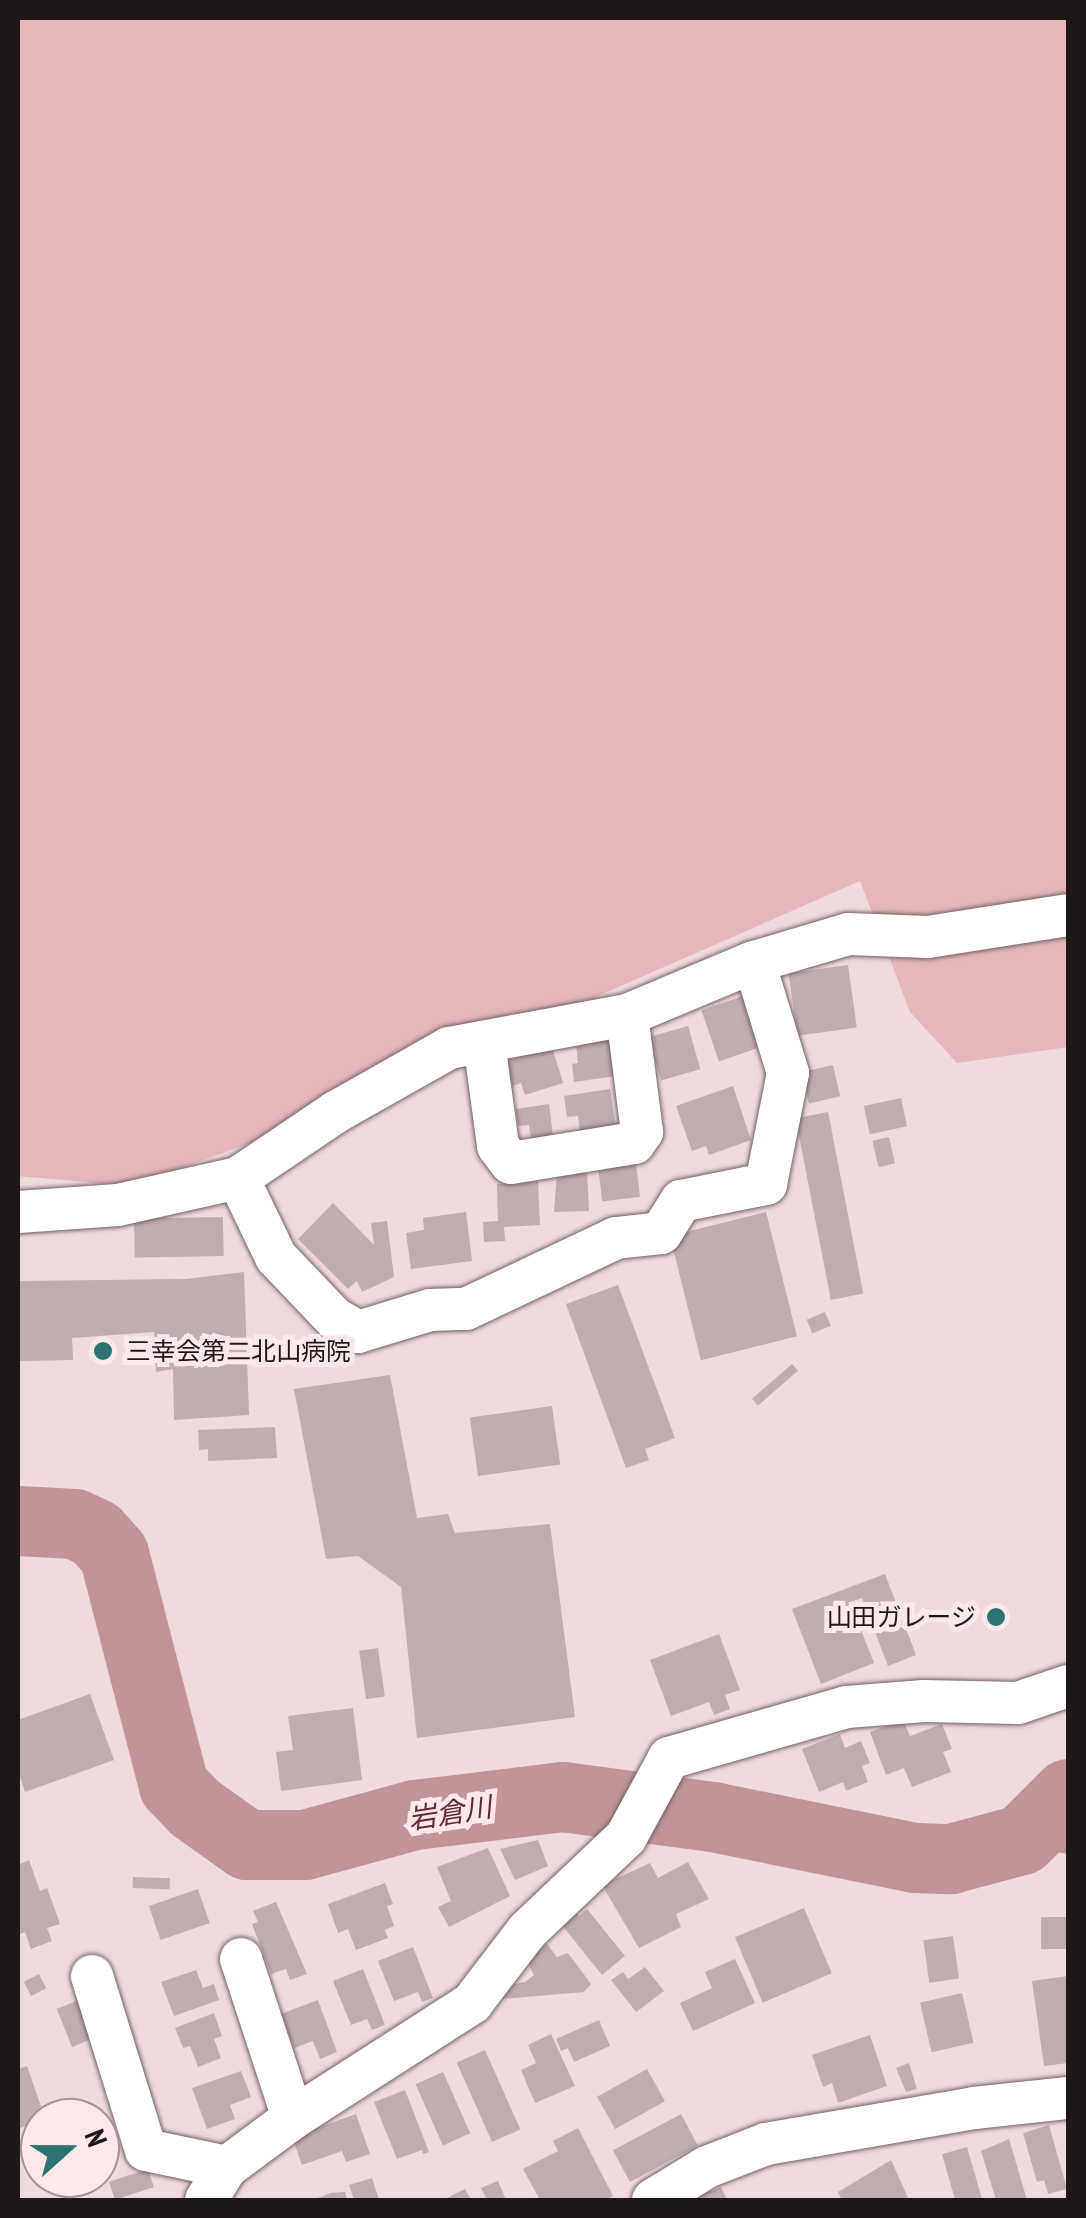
<!DOCTYPE html>
<html>
<head>
<meta charset="utf-8">
<style>
	body { margin:0 }
	#map { position:relative; width:1086px; height:2218px; overflow:hidden; background:#efdadc; font-family:"PT Sans Narrow","Noto Sans JP",sans-serif }
	div>[style] { position:absolute }
	[style*='--x'] { left:calc(var(--x)*1px); top:calc(var(--y)*1px); width:calc(var(--w)*1px); rotate:calc(var(--a)*1deg) }
	.green>* { inset:0; background:#e5b6ba }
	.stream>* { height:11px; margin:-5.5px; padding:0 5.5px; transform-origin:5.5px; border-radius:5.5px; background:#c29498 }
	.river>* { height:70px; margin:-35px; padding:0 35px; transform-origin:35px; border-radius:35px; background:#c29498 }
	.building>* { inset:0; background:#c0adaf; transform-origin:0 0 }
	.roads { filter:drop-shadow(0 0 2px #726163) drop-shadow(0 0 2px #726163) }
	.minor>* { height:42px; margin:-21px; padding:0 21px; transform-origin:21px; border-radius:21px; background:#fff }
	.dots>* { width:28px; height:28px; translate:-50% -50%; box-sizing:border-box; border:5px solid #fce8e9; border-radius:50% }
	span { translate:-50% -50%; white-space:nowrap; text-align:center; line-height:1.15; -webkit-text-stroke:10px #fce8e9; paint-order:stroke }
	.poi-label { font-size:25px; color:#1d1717 }
	.left { translate:0 -50%; text-align:left }
	.right { translate:-100% -50%; text-align:right }
	.water-label { font-size:28px; color:#612630; font-style:italic }
	.frame { position:absolute; inset:0; border:20px solid #1d1717; pointer-events:none }
	.north { position:absolute; left:20px; top:2098px; width:100px; height:100px; box-sizing:border-box; background:#fce8e9; border:2px solid #a39495; border-radius:50%; rotate:69deg; font-size:28px; font-weight:700; line-height:40px; text-align:center; color:#1d1717 }
	.north::after { content:''; display:block; margin:auto; width:35px; height:45px; background:#2a7471; clip-path:polygon(50% 0,100% 100%,50% 72%,0 100%) }
</style>
</head>
<body>
<div id="map">
	<div class="green">
		<div style="clip-path:polygon(18px 18px,1068px 18px,1068px 1047px,957px 1063px,910px 1012px,860px 881px,320px 1118px,131px 1186px,18px 1176px)"></div>
	</div>
	<div class="stream">
		<div style="--x:1022;--y:1840;--w:47;--a:9.9"></div>
	</div>
	<div class="river">
		<div style="--x:18;--y:1521;--w:57;--a:3"></div>
		<div style="--x:75;--y:1524;--w:23;--a:25"></div>
		<div style="--x:96;--y:1534;--w:27;--a:48"></div>
		<div style="--x:114;--y:1554;--w:240;--a:75.5"></div>
		<div style="--x:174;--y:1786;--w:30;--a:46"></div>
		<div style="--x:195;--y:1808;--w:64;--a:35.4"></div>
		<div style="--x:247;--y:1845;--w:58;--a:0"></div>
		<div style="--x:305;--y:1845;--w:114;--a:-15.3"></div>
		<div style="--x:415;--y:1815;--w:149;--a:-6.9"></div>
		<div style="--x:563;--y:1797;--w:151;--a:7.6"></div>
		<div style="--x:713;--y:1817;--w:206;--a:11.5"></div>
		<div style="--x:915;--y:1858;--w:36;--a:2"></div>
		<div style="--x:951;--y:1859;--w:73;--a:-15"></div>
		<div style="--x:1022;--y:1840;--w:65;--a:-45"></div>
	</div>
	<div class="building">
		<div style="left:848px;top:965px;width:63px;height:60px;rotate:82deg"></div>
		<div style="left:743px;top:996px;width:54px;height:44px;rotate:71deg"></div>
		<div style="left:688px;top:1026px;width:45px;height:41px;rotate:74deg"></div>
		<div style="clip-path:polygon(611px 1039px,616px 1076px,574px 1082px,572px 1064px,578px 1063px,576px 1044px)"></div>
		<div style="clip-path:polygon(552px 1047px,563px 1083px,525px 1095px,521px 1083px,512px 1086px,505px 1061px)"></div>
		<div style="left:833px;top:1065px;width:32px;height:32px;rotate:77deg"></div>
		<div style="clip-path:polygon(733px 1086px,751px 1140px,709px 1155px,706px 1146px,692px 1151px,676px 1106px)"></div>
		<div style="clip-path:polygon(610px 1089px,616px 1128px,580px 1132px,578px 1116px,567px 1117px,564px 1096px)"></div>
		<div style="left:901px;top:1098px;width:29px;height:38px;rotate:78deg"></div>
		<div style="clip-path:polygon(549px 1104px,553px 1136px,531px 1139px,529px 1125px,518px 1126px,516px 1109px)"></div>
		<div style="left:828px;top:1112px;width:185px;height:33px;rotate:79deg"></div>
		<div style="left:889px;top:1137px;width:27px;height:17px;rotate:77deg"></div>
		<div style="left:636px;top:1164px;width:33px;height:38px;rotate:83deg"></div>
		<div style="clip-path:polygon(587px 1171px,589px 1211px,554px 1212px,557px 1172px)"></div>
		<div style="clip-path:polygon(538px 1181px,540px 1225px,504px 1227px,505px 1241px,484px 1242px,483px 1222px,498px 1221px,497px 1184px)"></div>
		<div style="clip-path:polygon(333px 1203px,374px 1245px,371px 1223px,387px 1221px,394px 1277px,362px 1292px,357px 1281px,348px 1289px,298px 1239px)"></div>
		<div style="clip-path:polygon(466px 1212px,472px 1261px,411px 1269px,406px 1233px,424px 1230px,423px 1218px)"></div>
		<div style="left:766px;top:1212px;width:128px;height:99px;rotate:76deg"></div>
		<div style="left:223px;top:1217px;width:39px;height:89px;rotate:89deg"></div>
		<div style="clip-path:polygon(244px 1272px,249px 1415px,174px 1420px,173px 1369px,156px 1372px,154px 1332px,72px 1338px,73px 1360px,18px 1361px,18px 1281px,185px 1279px)"></div>
		<div style="clip-path:polygon(618px 1285px,675px 1438px,645px 1449px,649px 1460px,626px 1468px,566px 1304px)"></div>
		<div style="left:825px;top:1312px;width:15px;height:20px;rotate:67deg"></div>
		<div style="left:792px;top:1364px;width:9px;height:53px;rotate:49deg"></div>
		<div style="clip-path:polygon(390px 1375px,417px 1518px,448px 1514px,455px 1533px,550px 1524px,575px 1717px,417px 1738px,401px 1587px,358px 1556px,326px 1559px,294px 1389px)"></div>
		<div style="left:552px;top:1406px;width:59px;height:83px;rotate:82deg"></div>
		<div style="clip-path:polygon(275px 1427px,277px 1458px,208px 1461px,208px 1449px,199px 1450px,198px 1430px)"></div>
		<div style="clip-path:polygon(885px 1574px,916px 1655px,888px 1666px,862px 1598px,850px 1602px,874px 1663px,821px 1684px,792px 1609px)"></div>
		<div style="clip-path:polygon(719px 1634px,740px 1690px,725px 1695px,730px 1709px,714px 1715px,709px 1702px,671px 1716px,650px 1660px)"></div>
		<div style="left:378px;top:1648px;width:49px;height:19px;rotate:82deg"></div>
		<div style="clip-path:polygon(90px 1694px,114px 1760px,25px 1792px,18px 1770px,18px 1720px)"></div>
		<div style="clip-path:polygon(353px 1708px,362px 1780px,281px 1791px,276px 1752px,293px 1750px,288px 1716px)"></div>
		<div style="clip-path:polygon(903px 1720px,910px 1736px,942px 1724px,952px 1749px,943px 1752px,951px 1772px,912px 1787px,904px 1768px,886px 1775px,870px 1732px)"></div>
		<div style="clip-path:polygon(840px 1734px,845px 1748px,861px 1741px,870px 1763px,862px 1766px,868px 1782px,846px 1791px,843px 1782px,819px 1792px,802px 1749px)"></div>
		<div style="clip-path:polygon(538px 1840px,548px 1866px,515px 1880px,500px 1849px)"></div>
		<div style="clip-path:polygon(488px 1848px,510px 1896px,449px 1927px,438px 1907px,451px 1901px,437px 1867px)"></div>
		<div style="clip-path:polygon(29px 1860px,40px 1891px,47px 1888px,60px 1924px,47px 1928px,52px 1941px,31px 1949px,25px 1932px,18px 1935px,18px 1865px)"></div>
		<div style="clip-path:polygon(688px 1862px,709px 1899px,676px 1914px,681px 1927px,639px 1948px,602px 1885px,650px 1863px,658px 1878px)"></div>
		<div style="left:133px;top:1877px;width:37px;height:11px;rotate:2deg"></div>
		<div style="clip-path:polygon(385px 1883px,393px 1904px,387px 1906px,394px 1926px,385px 1930px,388px 1938px,356px 1950px,348px 1929px,338px 1933px,328px 1904px)"></div>
		<div style="left:198px;top:1889px;width:36px;height:52px;rotate:71deg"></div>
		<div style="clip-path:polygon(276px 1902px,307px 1974px,290px 1980px,286px 1969px,271px 1974px,252px 1924px,258px 1922px,253px 1911px)"></div>
		<div style="clip-path:polygon(567px 1902px,579px 1916px,587px 1909px,625px 1956px,602px 1975px,553px 1914px)"></div>
		<div style="left:804px;top:1908px;width:71px;height:75px;rotate:67deg"></div>
		<div style="left:1068px;top:1917px;width:32px;height:27px;rotate:90deg"></div>
		<div style="left:953px;top:1936px;width:43px;height:30px;rotate:82deg"></div>
		<div style="clip-path:polygon(547px 1944px,557px 1957px,568px 1953px,591px 1984px,584px 1992px,489px 2000px,498px 1987px,525px 1982px,534px 1975px,526px 1960px)"></div>
		<div style="clip-path:polygon(413px 1947px,433px 1998px,422px 2002px,418px 1992px,394px 2001px,378px 1961px)"></div>
		<div style="clip-path:polygon(735px 1959px,755px 2003px,693px 2031px,680px 2003px,712px 1988px,705px 1972px)"></div>
		<div style="clip-path:polygon(645px 1967px,664px 1991px,636px 2012px,611px 1980px,623px 1972px,628px 1979px)"></div>
		<div style="clip-path:polygon(363px 1969px,385px 2025px,372px 2030px,367px 2019px,351px 2025px,333px 1981px)"></div>
		<div style="clip-path:polygon(196px 1970px,203px 1988px,214px 1984px,219px 2000px,174px 2016px,161px 1982px)"></div>
		<div style="left:39px;top:1974px;width:16px;height:17px;rotate:63deg"></div>
		<div style="clip-path:polygon(1068px 1976px,1068px 2063px,1044px 2066px,1032px 1981px)"></div>
		<div style="left:962px;top:1993px;width:51px;height:43px;rotate:77deg"></div>
		<div style="left:79px;top:2000px;width:41px;height:24px;rotate:68deg"></div>
		<div style="clip-path:polygon(318px 2000px,337px 2052px,320px 2059px,313px 2041px,294px 2048px,281px 2014px)"></div>
		<div style="clip-path:polygon(214px 2013px,222px 2036px,214px 2039px,221px 2058px,198px 2067px,190px 2046px,183px 2048px,175px 2028px)"></div>
		<div style="clip-path:polygon(599px 2020px,610px 2046px,574px 2062px,568px 2048px,561px 2051px,556px 2039px)"></div>
		<div style="clip-path:polygon(551px 2034px,575px 2086px,535px 2103px,521px 2070px,536px 2063px,528px 2045px)"></div>
		<div style="clip-path:polygon(870px 2035px,887px 2086px,838px 2103px,832px 2083px,823px 2087px,812px 2055px)"></div>
		<div style="left:485px;top:2050px;width:87px;height:31px;rotate:66deg"></div>
		<div style="clip-path:polygon(909px 2063px,917px 2089px,906px 2092px,896px 2068px)"></div>
		<div style="clip-path:polygon(27px 2066px,45px 2118px,18px 2129px,18px 2069px)"></div>
		<div style="left:647px;top:2069px;width:37px;height:57px;rotate:61deg"></div>
		<div style="clip-path:polygon(241px 2071px,251px 2097px,230px 2105px,235px 2119px,207px 2129px,192px 2088px)"></div>
		<div style="left:443px;top:2072px;width:67px;height:30px;rotate:66deg"></div>
		<div style="clip-path:polygon(405px 2090px,429px 2152px,423px 2154px,422px 2150px,397px 2159px,374px 2102px)"></div>
		<div style="clip-path:polygon(356px 2114px,370px 2154px,346px 2162px,342px 2151px,302px 2165px,292px 2137px)"></div>
		<div style="left:681px;top:2114px;width:36px;height:77px;rotate:62deg"></div>
		<div style="clip-path:polygon(1049px 2125px,1067px 2189px,1048px 2194px,1044px 2180px,1037px 2182px,1023px 2133px)"></div>
		<div style="clip-path:polygon(578px 2128px,613px 2196px,605px 2200px,540px 2200px,523px 2169px,558px 2151px,553px 2141px)"></div>
		<div style="clip-path:polygon(1009px 2139px,1027px 2200px,996px 2200px,981px 2151px)"></div>
		<div style="left:967px;top:2147px;width:55px;height:26px;rotate:74deg"></div>
		<div style="clip-path:polygon(891px 2160px,909px 2200px,842px 2200px,838px 2192px)"></div>
		<div style="left:148px;top:2169px;width:19px;height:41px;rotate:72deg"></div>
		<div style="clip-path:polygon(372px 2178px,379px 2200px,354px 2200px,349px 2185px)"></div>
		<div style="clip-path:polygon(498px 2181px,506px 2200px,487px 2200px,481px 2188px)"></div>
		<div style="clip-path:polygon(721px 2187px,727px 2200px,689px 2200px)"></div>
		<div style="clip-path:polygon(465px 2189px,471px 2200px,443px 2200px)"></div>
		<div style="clip-path:polygon(345px 2192px,347px 2200px,312px 2200px,331px 2193px)"></div>
	</div>
	<div class="roads">
		<div class="minor">
			<div style="--x:484;--y:1042;--w:105;--a:82.3"></div>
			<div style="--x:498;--y:1146;--w:21;--a:53"></div>
			<div style="--x:511;--y:1163;--w:125;--a:-9.2"></div>
			<div style="--x:634;--y:1143;--w:14;--a:-54"></div>
			<div style="--x:642;--y:1132;--w:118;--a:-97.3"></div>
			<div style="--x:627;--y:1015;--w:138;--a:-22.7"></div>
			<div style="--x:754;--y:962;--w:98;--a:-16.6"></div>
			<div style="--x:848;--y:934;--w:80;--a:2.1"></div>
			<div style="--x:928;--y:937;--w:142;--a:-8.9"></div>
			<div style="--x:238;--y:1178;--w:118;--a:-34"></div>
			<div style="--x:336;--y:1112;--w:130;--a:-29.5"></div>
			<div style="--x:449;--y:1048;--w:181;--a:-10.5"></div>
			<div style="--x:18;--y:1212;--w:100;--a:-4"></div>
			<div style="--x:118;--y:1205;--w:123;--a:-12.7"></div>
			<div style="--x:238;--y:1178;--w:88;--a:64.3"></div>
			<div style="--x:276;--y:1257;--w:84;--a:46.4"></div>
			<div style="--x:334;--y:1318;--w:28;--a:30"></div>
			<div style="--x:358;--y:1332;--w:75;--a:-17"></div>
			<div style="--x:430;--y:1310;--w:36;--a:-2"></div>
			<div style="--x:466;--y:1309;--w:166;--a:-25.3"></div>
			<div style="--x:616;--y:1238;--w:45;--a:-6.3"></div>
			<div style="--x:661;--y:1233;--w:38;--a:-58"></div>
			<div style="--x:681;--y:1201;--w:87;--a:-11.3"></div>
			<div style="--x:766;--y:1184;--w:113;--a:-78.8"></div>
			<div style="--x:788;--y:1073;--w:116;--a:-107"></div>
			<div style="--x:241;--y:1959;--w:167;--a:71.9"></div>
			<div style="--x:92;--y:1976;--w:182;--a:72.8"></div>
			<div style="--x:146;--y:2150;--w:83;--a:11.9"></div>
			<div style="--x:206;--y:2200;--w:39;--a:-58"></div>
			<div style="--x:227;--y:2167;--w:82;--a:-36.6"></div>
			<div style="--x:293;--y:2118;--w:213;--a:-32.7"></div>
			<div style="--x:472;--y:2003;--w:91;--a:-52.6"></div>
			<div style="--x:527;--y:1931;--w:137;--a:-43.5"></div>
			<div style="--x:626;--y:1837;--w:90;--a:-61.4"></div>
			<div style="--x:669;--y:1758;--w:185;--a:-16"></div>
			<div style="--x:847;--y:1707;--w:77;--a:-4.5"></div>
			<div style="--x:924;--y:1701;--w:94;--a:1.2"></div>
			<div style="--x:1018;--y:1703;--w:53;--a:-18.8"></div>
			<div style="--x:653;--y:2200;--w:63;--a:-31.4"></div>
			<div style="--x:707;--y:2167;--w:63;--a:-21.3"></div>
			<div style="--x:766;--y:2144;--w:211;--a:-9.8"></div>
			<div style="--x:974;--y:2108;--w:95;--a:-6.1"></div>
		</div>
	</div>
	<div class="dots">
		<div style="left:103px;top:1351px;background:#2a7471"></div>
		<div style="left:996px;top:1617px;background:#2a7471"></div>
	</div>
	<div class="poi-label">
		<span class="left" style="left:126px;top:1351px">三幸会第二北山病院</span>
		<span class="right" style="left:976px;top:1617px">山田ガレージ</span>
	</div>
	<div class="water-label">
		<span style="left:450px;top:1813px;rotate:-9deg">岩倉川</span>
	</div>
	<div class="frame"></div>
	<div class="north">N</div>
</div>
</body>
</html>
